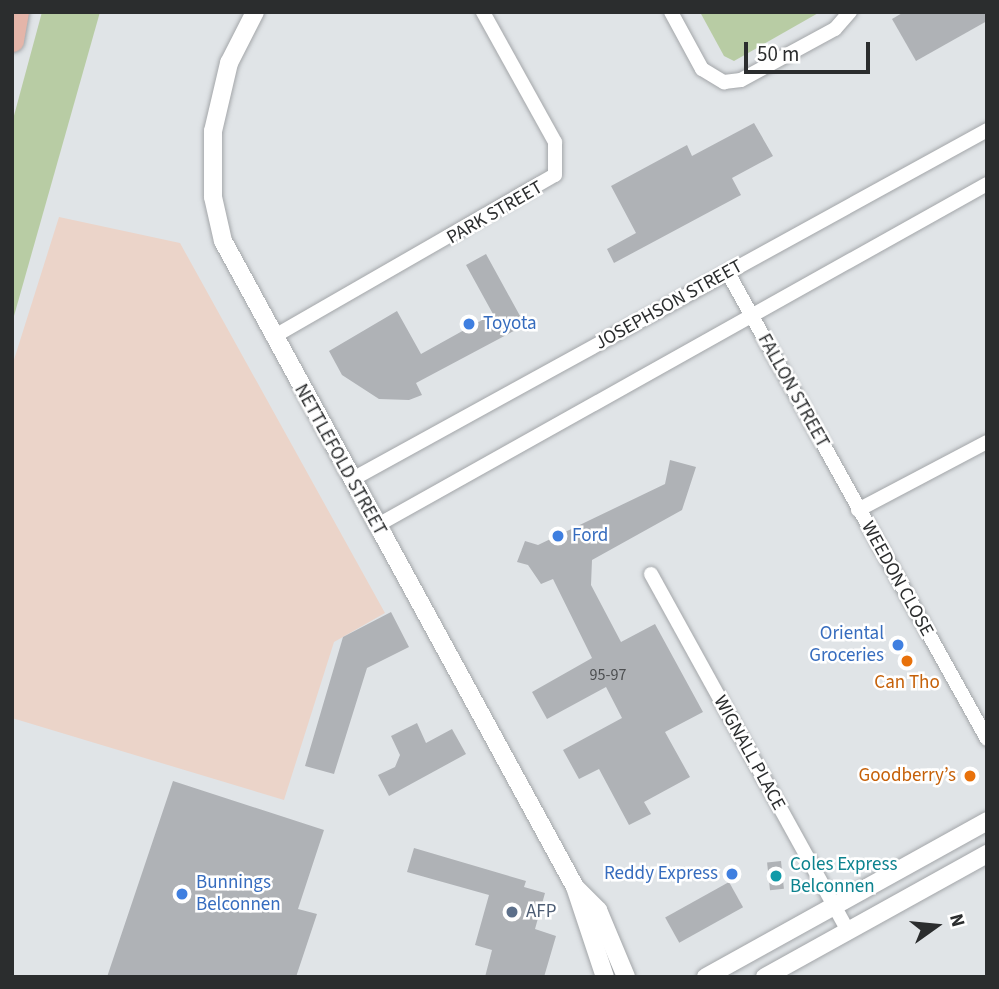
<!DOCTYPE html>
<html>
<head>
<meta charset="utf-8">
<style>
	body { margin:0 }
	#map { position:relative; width:999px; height:989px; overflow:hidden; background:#e0e4e7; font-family:"Source Sans 3",sans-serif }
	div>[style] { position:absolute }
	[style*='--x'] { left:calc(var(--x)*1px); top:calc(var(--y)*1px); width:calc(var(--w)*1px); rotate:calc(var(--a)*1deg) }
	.industrial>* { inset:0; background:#ebd4c9 }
	.green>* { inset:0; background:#b8cca4 }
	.building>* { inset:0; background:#afb2b6; transform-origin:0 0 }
	.roads { filter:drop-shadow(0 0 2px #a3a6a9) drop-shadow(0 0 2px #a3a6a9) }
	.minor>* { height:14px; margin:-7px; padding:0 7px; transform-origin:7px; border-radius:7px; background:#fff }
	.tertiary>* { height:18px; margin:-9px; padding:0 9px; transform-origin:9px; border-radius:9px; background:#fff }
	.primary>* { height:23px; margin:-11.5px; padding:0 11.5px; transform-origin:11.5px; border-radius:11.5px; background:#e4b5a9 }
	.dots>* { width:19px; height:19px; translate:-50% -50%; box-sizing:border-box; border:4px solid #fff; border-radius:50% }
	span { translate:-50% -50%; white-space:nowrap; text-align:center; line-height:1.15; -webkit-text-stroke:5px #fff; paint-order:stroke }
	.number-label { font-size:16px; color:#4c4e50 }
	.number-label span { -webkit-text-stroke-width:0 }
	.street-label { font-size:19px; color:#2b2d2e }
	.shop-label { font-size:19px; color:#366cbe }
	.left { translate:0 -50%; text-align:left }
	.right { translate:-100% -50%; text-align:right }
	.food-label { font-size:19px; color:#c56008 }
	.culture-label { font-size:19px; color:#0d838f }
	.service-label { font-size:19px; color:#4e5e75 }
	.frame { position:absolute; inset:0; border:14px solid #2b2d2e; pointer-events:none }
	.north { position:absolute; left:901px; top:891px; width:70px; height:70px; -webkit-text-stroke:5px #fff; paint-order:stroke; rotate:75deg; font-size:19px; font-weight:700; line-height:28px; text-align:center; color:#2b2d2e }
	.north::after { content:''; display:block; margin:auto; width:24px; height:32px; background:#2b2d2e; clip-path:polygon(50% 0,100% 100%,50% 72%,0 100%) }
	.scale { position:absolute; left:744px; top:42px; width:126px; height:32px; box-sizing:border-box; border:4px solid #2b2d2e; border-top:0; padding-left:9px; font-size:21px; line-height:24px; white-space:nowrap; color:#2b2d2e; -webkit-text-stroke:5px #fff; paint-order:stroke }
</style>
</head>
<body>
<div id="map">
	<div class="industrial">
		<div style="clip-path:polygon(59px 217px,180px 243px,385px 613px,334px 642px,284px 800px,12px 718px,12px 366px)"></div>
	</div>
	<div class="green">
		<div style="clip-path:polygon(42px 12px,100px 12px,12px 323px,12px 123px)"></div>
		<div style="clip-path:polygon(700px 12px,820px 12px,734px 61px,724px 56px)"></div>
	</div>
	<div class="building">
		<div style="clip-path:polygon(904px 12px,987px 12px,987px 21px,916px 61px,892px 19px)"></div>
		<div style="clip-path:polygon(754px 123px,773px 156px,732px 178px,741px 195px,614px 263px,607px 249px,636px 233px,611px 186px,687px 145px,692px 156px)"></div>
		<div style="clip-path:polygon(486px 254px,525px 325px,416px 383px,422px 395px,409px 400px,379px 399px,342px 375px,329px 351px,397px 311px,421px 354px,493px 314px,466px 265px)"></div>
		<div style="clip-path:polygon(670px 460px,696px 467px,682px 510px,592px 560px,591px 585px,621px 642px,655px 624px,703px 712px,665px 732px,690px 777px,644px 802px,651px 814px,629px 825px,599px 769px,579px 779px,563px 750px,622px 718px,606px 687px,547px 719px,532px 692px,592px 658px,553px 579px,541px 584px,528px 565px,517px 562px,525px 541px,538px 545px,665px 484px)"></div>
		<div style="clip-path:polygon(391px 612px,409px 647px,367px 668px,334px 774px,305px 766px,343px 637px)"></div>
		<div style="clip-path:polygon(417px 723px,426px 743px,452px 729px,466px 754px,389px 796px,378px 775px,395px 767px,400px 755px,391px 736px)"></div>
		<div style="clip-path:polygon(173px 781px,324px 830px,298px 909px,317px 914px,296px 977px,107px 977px)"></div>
		<div style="clip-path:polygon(414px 848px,526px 881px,524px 887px,545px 893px,535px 929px,556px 936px,544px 977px,485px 977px,492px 950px,475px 945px,489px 895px,407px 872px)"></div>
		<div style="left:781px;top:861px;width:28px;height:14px;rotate:84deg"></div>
		<div style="left:729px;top:882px;width:29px;height:73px;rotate:61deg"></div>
	</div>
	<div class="roads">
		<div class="minor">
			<div style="--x:671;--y:12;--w:65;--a:61.5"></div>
			<div style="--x:702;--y:69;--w:26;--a:31"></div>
			<div style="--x:724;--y:82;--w:17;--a:-7"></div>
			<div style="--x:741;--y:80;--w:107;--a:-28.5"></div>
			<div style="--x:835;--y:29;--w:23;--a:-49"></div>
			<div style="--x:728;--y:273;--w:533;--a:60.93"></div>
			<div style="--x:273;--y:337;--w:325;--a:-29.9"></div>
			<div style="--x:555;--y:175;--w:33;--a:-90"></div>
			<div style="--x:555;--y:142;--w:149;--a:-119"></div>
			<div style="--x:351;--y:480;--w:726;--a:-28.82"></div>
			<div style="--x:858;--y:510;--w:146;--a:-27.8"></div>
			<div style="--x:376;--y:526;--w:700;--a:-29.24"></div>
			<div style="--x:651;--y:574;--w:408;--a:61.1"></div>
		</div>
		<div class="tertiary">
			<div style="--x:255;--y:12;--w:57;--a:117"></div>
			<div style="--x:229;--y:63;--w:70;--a:103.2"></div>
			<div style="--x:213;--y:131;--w:66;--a:90"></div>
			<div style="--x:213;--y:197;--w:45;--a:77.2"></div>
			<div style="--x:223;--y:241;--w:736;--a:61.41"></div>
			<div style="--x:575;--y:887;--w:95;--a:71.6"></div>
			<div style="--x:575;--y:887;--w:33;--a:45"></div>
			<div style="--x:598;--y:910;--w:73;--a:67.3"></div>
			<div style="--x:706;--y:977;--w:321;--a:-29"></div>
			<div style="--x:765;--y:977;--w:254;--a:-29"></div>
		</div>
		<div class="primary">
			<div style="--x:12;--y:40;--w:28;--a:-80"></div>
		</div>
	</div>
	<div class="dots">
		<div style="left:469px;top:324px;background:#3f7fe0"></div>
		<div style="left:558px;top:536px;background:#3f7fe0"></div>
		<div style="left:898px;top:645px;background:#3f7fe0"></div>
		<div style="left:907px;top:661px;background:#e8710a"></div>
		<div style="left:970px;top:776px;background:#e8710a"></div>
		<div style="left:732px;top:874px;background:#3f7fe0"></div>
		<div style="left:776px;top:876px;background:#0f9aa8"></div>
		<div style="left:182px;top:894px;background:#3f7fe0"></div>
		<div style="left:512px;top:912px;background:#5c6f8a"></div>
	</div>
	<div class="number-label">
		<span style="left:608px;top:675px">95-97</span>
	</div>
	<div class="street-label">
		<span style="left:495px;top:213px;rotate:-30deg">PARK STREET</span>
		<span style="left:669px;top:305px;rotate:-29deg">JOSEPHSON STREET</span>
		<span style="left:793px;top:391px;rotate:61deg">FALLON STREET</span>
		<span style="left:340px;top:460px;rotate:61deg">NETTLEFOLD STREET</span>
		<span style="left:897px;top:579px;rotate:61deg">WEEDON CLOSE</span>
		<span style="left:749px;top:753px;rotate:61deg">WIGNALL PLACE</span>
	</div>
	<div class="shop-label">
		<span class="left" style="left:483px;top:324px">Toyota</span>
		<span class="left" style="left:572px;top:536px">Ford</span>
		<span class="right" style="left:884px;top:645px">Oriental<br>Groceries</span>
		<span class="right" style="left:718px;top:874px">Reddy Express</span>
		<span class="left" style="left:196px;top:894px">Bunnings<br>Belconnen</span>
	</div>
	<div class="food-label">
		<span style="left:907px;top:683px">Can Tho</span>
		<span class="right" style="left:956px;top:776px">Goodberry’s</span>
	</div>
	<div class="culture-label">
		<span class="left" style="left:790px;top:876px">Coles Express<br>Belconnen</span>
	</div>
	<div class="service-label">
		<span class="left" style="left:526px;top:912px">AFP</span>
	</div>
	<div class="frame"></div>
	<div class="north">N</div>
	<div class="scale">50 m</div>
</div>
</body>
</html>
